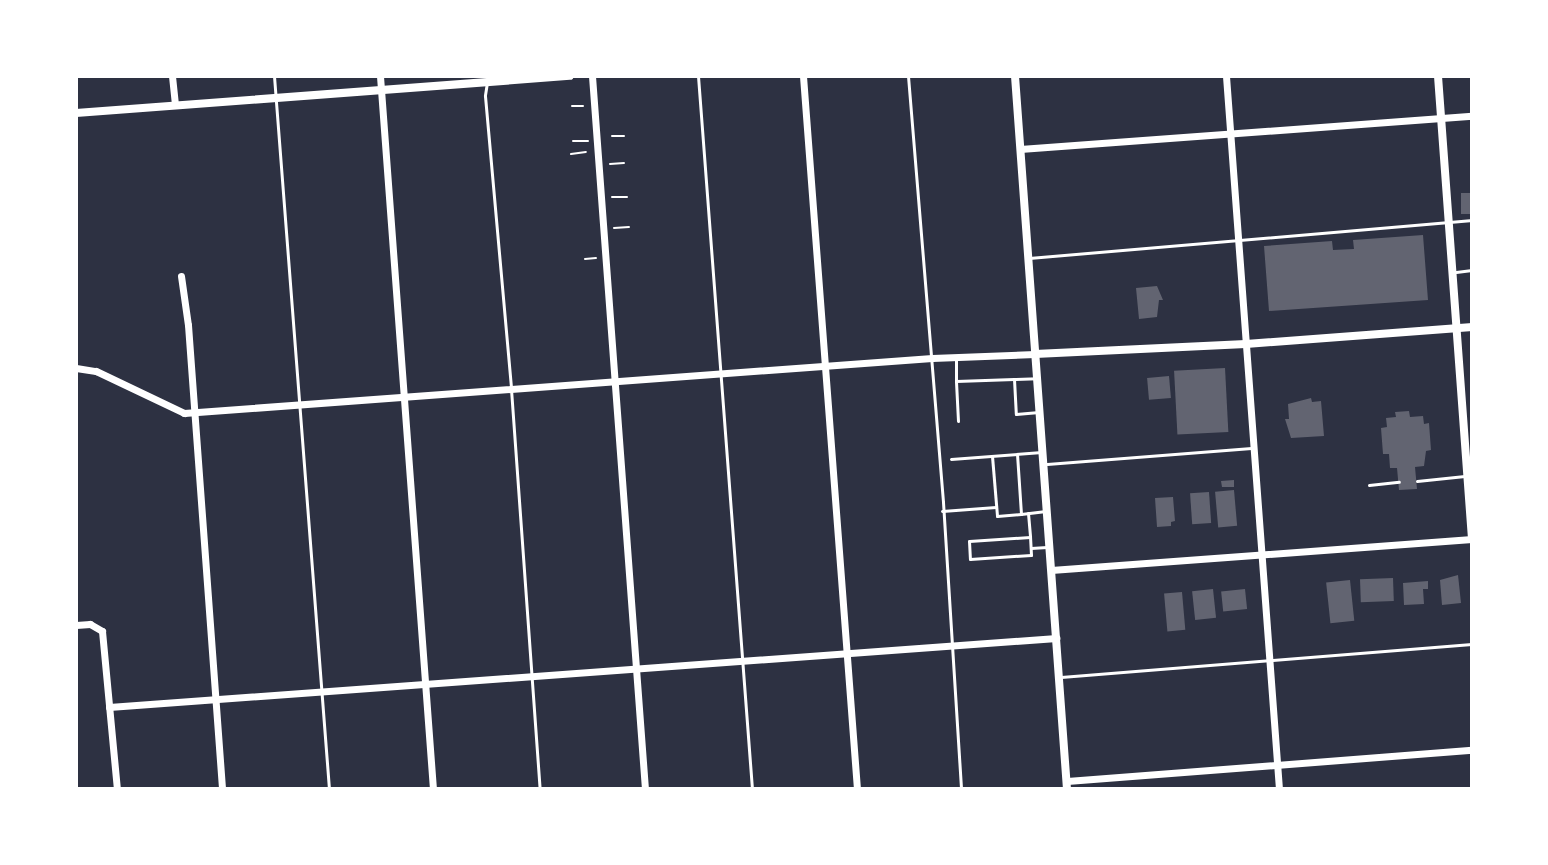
<!DOCTYPE html>
<html>
<head>
<meta charset="utf-8">
<style>
	body { margin:0 }
	#map { position:relative; width:1548px; height:865px; overflow:hidden; background:#2d3142; font-family:Raleway,sans-serif }
	div>[style] { position:absolute }
	[style*='--x'] { left:calc(var(--x)*1px); top:calc(var(--y)*1px); width:calc(var(--w)*1px); rotate:calc(var(--a)*1deg) }
	.building>* { inset:0; background:#626471; transform-origin:0 0 }
	.path>* { height:2px; margin:-1px; padding:0 1px; transform-origin:1px; border-radius:1px; background:#fff }
	.service>* { height:3px; margin:-1.5px; padding:0 1.5px; transform-origin:1.5px; border-radius:1.5px; background:#fff }
	.minor>* { height:7px; margin:-3.5px; padding:0 3.5px; transform-origin:3.5px; border-radius:3.5px; background:#fff }
	.tertiary>* { height:8px; margin:-4px; padding:0 4px; transform-origin:4px; border-radius:4px; background:#fff }
	span { translate:-50% -50%; white-space:nowrap; text-align:center; line-height:1.15; -webkit-text-stroke:7px #fff; paint-order:stroke }
	.frame { position:absolute; inset:0; border:78px solid #fff; pointer-events:none }
</style>
</head>
<body>
<div id="map">
	<div class="building">
		<div style="left:1472px;top:193px;width:21px;height:11px;rotate:90deg"></div>
		<div style="clip-path:polygon(1423px 235px,1428px 300px,1269px 311px,1264px 246px,1332px 241px,1333px 250px,1354px 249px,1353px 240px)"></div>
		<div style="clip-path:polygon(1157px 286px,1163px 300px,1159px 300px,1157px 317px,1139px 319px,1136px 288px)"></div>
		<div style="left:1225px;top:368px;width:64px;height:51px;rotate:87deg"></div>
		<div style="left:1169px;top:376px;width:22px;height:22px;rotate:85deg"></div>
		<div style="clip-path:polygon(1311px 398px,1312px 402px,1321px 401px,1324px 436px,1291px 438px,1285px 419px,1289px 419px,1288px 404px)"></div>
		<div style="clip-path:polygon(1409px 411px,1410px 417px,1423px 416px,1424px 424px,1429px 423px,1431px 450px,1426px 451px,1424px 466px,1415px 467px,1417px 489px,1399px 490px,1397px 468px,1390px 468px,1389px 454px,1383px 454px,1381px 428px,1387px 427px,1386px 418px,1396px 417px,1395px 412px)"></div>
		<div style="clip-path:polygon(1234px 480px,1234px 487px,1222px 487px,1221px 481px)"></div>
		<div style="left:1234px;top:490px;width:36px;height:19px;rotate:85deg"></div>
		<div style="left:1209px;top:492px;width:31px;height:19px;rotate:86deg"></div>
		<div style="clip-path:polygon(1173px 497px,1175px 521px,1171px 522px,1171px 526px,1157px 527px,1155px 498px)"></div>
		<div style="clip-path:polygon(1458px 575px,1461px 603px,1442px 605px,1440px 580px)"></div>
		<div style="left:1393px;top:578px;width:23px;height:33px;rotate:88deg"></div>
		<div style="left:1350px;top:580px;width:41px;height:24px;rotate:84deg"></div>
		<div style="clip-path:polygon(1428px 581px,1428px 589px,1423px 589px,1424px 604px,1404px 605px,1403px 583px)"></div>
		<div style="left:1213px;top:589px;width:29px;height:21px;rotate:84deg"></div>
		<div style="left:1245px;top:589px;width:20px;height:24px;rotate:84deg"></div>
		<div style="left:1182px;top:592px;width:38px;height:18px;rotate:85deg"></div>
	</div>
	<div class="path">
		<div style="--x:572;--y:106;--w:11;--a:0"></div>
		<div style="--x:612;--y:136;--w:12;--a:0"></div>
		<div style="--x:573;--y:141;--w:15;--a:0"></div>
		<div style="--x:571;--y:154;--w:15;--a:-8"></div>
		<div style="--x:610;--y:164;--w:14;--a:-4"></div>
		<div style="--x:612;--y:197;--w:15;--a:0"></div>
		<div style="--x:614;--y:228;--w:15;--a:-4"></div>
		<div style="--x:585;--y:259;--w:11;--a:-5"></div>
	</div>
	<div class="service">
		<div style="--x:274;--y:76;--w:715;--a:85.59"></div>
		<div style="--x:488;--y:76;--w:20;--a:99"></div>
		<div style="--x:485;--y:96;--w:294;--a:84.9"></div>
		<div style="--x:511;--y:389;--w:401;--a:85.9"></div>
		<div style="--x:698;--y:76;--w:715;--a:85.67"></div>
		<div style="--x:908;--y:76;--w:427;--a:85.3"></div>
		<div style="--x:943;--y:502;--w:288;--a:86.4"></div>
		<div style="--x:1029;--y:258;--w:445;--a:-4.9"></div>
		<div style="--x:1456;--y:272;--w:16;--a:-7"></div>
		<div style="--x:1014;--y:379;--w:23;--a:-2"></div>
		<div style="--x:956;--y:381;--w:24;--a:-90"></div>
		<div style="--x:958;--y:421;--w:40;--a:-92.9"></div>
		<div style="--x:956;--y:381;--w:58;--a:-2"></div>
		<div style="--x:1014;--y:379;--w:35;--a:87"></div>
		<div style="--x:1016;--y:414;--w:23;--a:-5"></div>
		<div style="--x:992;--y:456;--w:60;--a:85.2"></div>
		<div style="--x:997;--y:516;--w:24;--a:-5"></div>
		<div style="--x:1021;--y:514;--w:60;--a:-93.8"></div>
		<div style="--x:951;--y:459;--w:91;--a:-4.4"></div>
		<div style="--x:1047;--y:464;--w:205;--a:-4.5"></div>
		<div style="--x:1417;--y:481;--w:48;--a:-5.9"></div>
		<div style="--x:1369;--y:485;--w:30;--a:-6"></div>
		<div style="--x:942;--y:511;--w:54;--a:-4.2"></div>
		<div style="--x:1028;--y:513;--w:24;--a:85"></div>
		<div style="--x:1030;--y:537;--w:61;--a:176.2"></div>
		<div style="--x:969;--y:541;--w:18;--a:87"></div>
		<div style="--x:970;--y:559;--w:61;--a:-3.8"></div>
		<div style="--x:1031;--y:555;--w:18;--a:-93"></div>
		<div style="--x:1021;--y:514;--w:25;--a:-7"></div>
		<div style="--x:1031;--y:548;--w:16;--a:-4"></div>
		<div style="--x:1061;--y:677;--w:412;--a:-4.6"></div>
	</div>
	<div class="minor">
		<div style="--x:172;--y:76;--w:29;--a:84"></div>
		<div style="--x:380;--y:76;--w:715;--a:85.75"></div>
		<div style="--x:592;--y:76;--w:715;--a:85.75"></div>
		<div style="--x:803;--y:76;--w:715;--a:85.67"></div>
		<div style="--x:1226;--y:76;--w:715;--a:85.75"></div>
		<div style="--x:1020;--y:149;--w:453;--a:-4.2"></div>
		<div style="--x:181;--y:276;--w:49;--a:81.9"></div>
		<div style="--x:188;--y:325;--w:465;--a:85.8"></div>
		<div style="--x:76;--y:368;--w:20;--a:9"></div>
		<div style="--x:96;--y:371;--w:98;--a:25.5"></div>
		<div style="--x:184;--y:413;--w:750;--a:-4.21"></div>
		<div style="--x:932;--y:358;--w:103;--a:-2.2"></div>
		<div style="--x:1051;--y:570;--w:422;--a:-4.2"></div>
		<div style="--x:76;--y:625;--w:14;--a:-4"></div>
		<div style="--x:90;--y:624;--w:14;--a:30"></div>
		<div style="--x:102;--y:631;--w:159;--a:84.6"></div>
		<div style="--x:109;--y:707;--w:950;--a:-4.17"></div>
		<div style="--x:1067;--y:781;--w:406;--a:-4.4"></div>
	</div>
	<div class="tertiary">
		<div style="--x:1015;--y:76;--w:715;--a:85.83"></div>
		<div style="--x:1438;--y:76;--w:463;--a:85.8"></div>
		<div style="--x:76;--y:113;--w:495;--a:-4.3"></div>
		<div style="--x:1035;--y:354;--w:211;--a:-2.7"></div>
		<div style="--x:1246;--y:344;--w:227;--a:-4.3"></div>
	</div>
	<div class="frame"></div>
</div>
</body>
</html>
